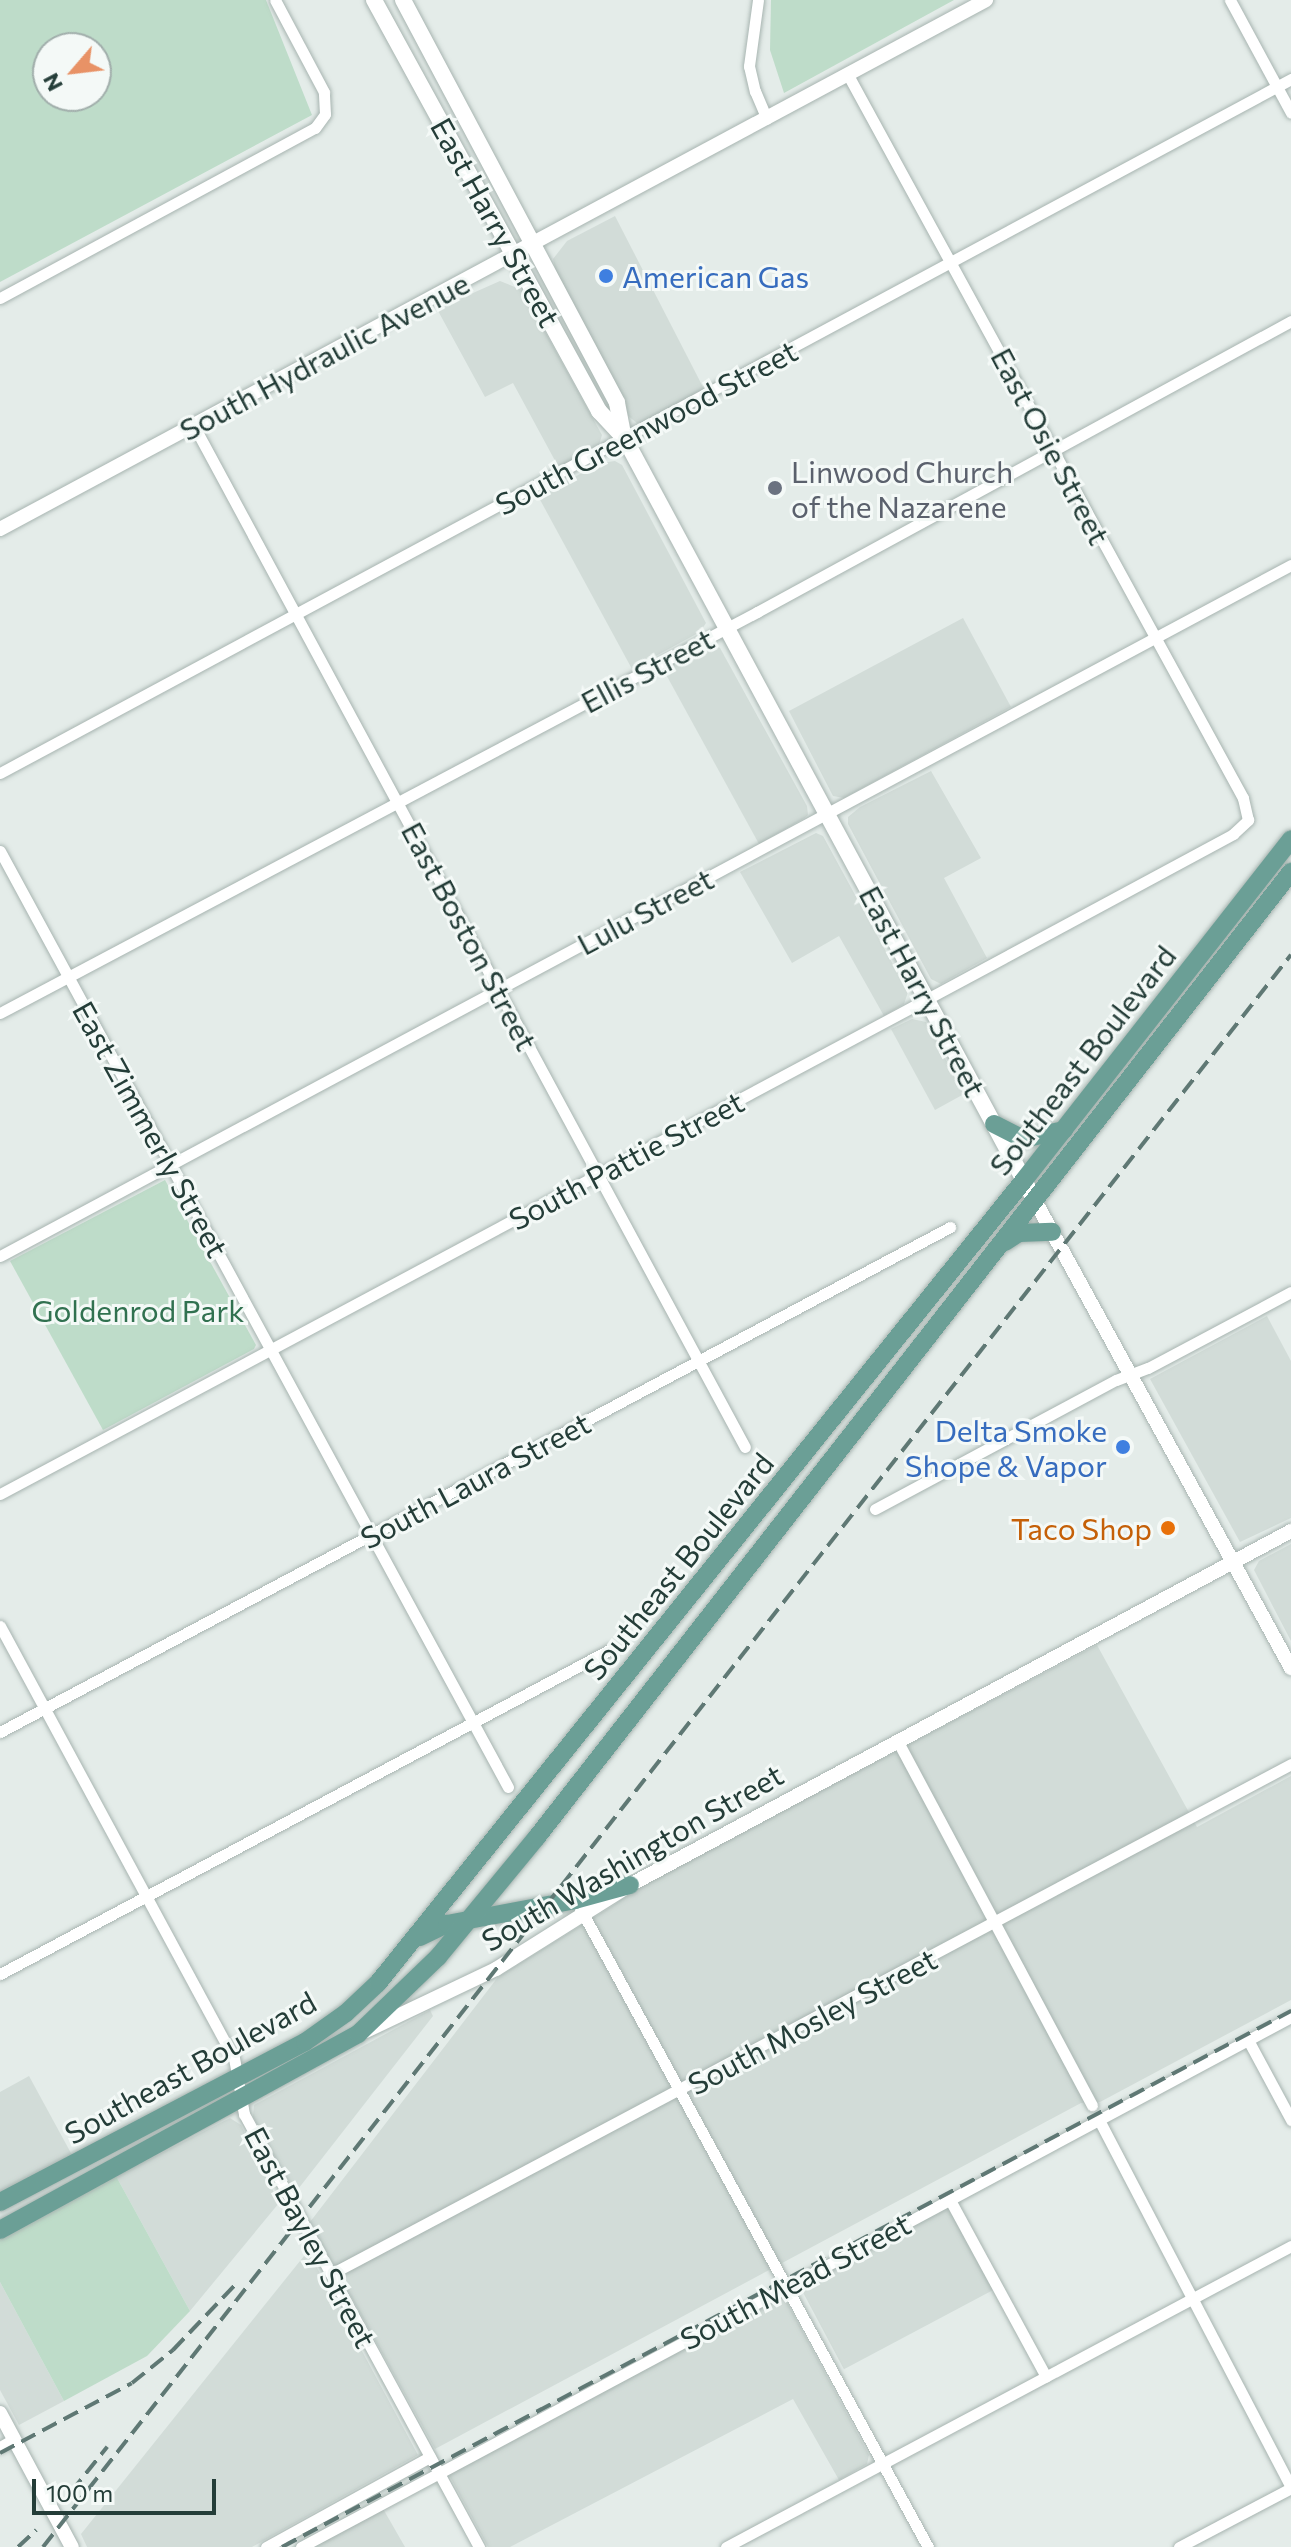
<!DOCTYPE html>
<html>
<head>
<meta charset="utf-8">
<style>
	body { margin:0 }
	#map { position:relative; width:1291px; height:2547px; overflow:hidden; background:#e4ece9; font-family:Commissioner,sans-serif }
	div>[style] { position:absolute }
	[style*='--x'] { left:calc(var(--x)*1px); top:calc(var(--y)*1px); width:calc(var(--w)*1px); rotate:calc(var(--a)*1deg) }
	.built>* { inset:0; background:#d2dcd8; transform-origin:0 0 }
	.green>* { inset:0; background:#bedcc9 }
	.roads { filter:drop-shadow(0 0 2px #a7b4b0) drop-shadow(0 0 2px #a7b4b0) }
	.minor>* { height:11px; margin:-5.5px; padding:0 5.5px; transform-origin:5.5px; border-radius:5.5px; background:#fff }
	.tertiary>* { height:14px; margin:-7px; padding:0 7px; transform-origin:7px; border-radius:7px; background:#fff }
	.secondary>* { height:16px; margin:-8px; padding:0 8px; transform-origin:8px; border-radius:8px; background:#fff }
	.primary>* { height:18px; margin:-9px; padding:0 9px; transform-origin:9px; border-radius:9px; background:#6b9f96 }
	.rail>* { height:4px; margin-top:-2px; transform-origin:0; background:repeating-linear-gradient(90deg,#5f7874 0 16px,transparent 0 24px) }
	.dots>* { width:22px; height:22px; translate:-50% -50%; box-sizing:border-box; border:4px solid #f4f9f7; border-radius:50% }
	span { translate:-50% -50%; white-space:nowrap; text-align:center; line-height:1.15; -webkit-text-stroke:6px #f4f9f7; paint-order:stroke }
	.street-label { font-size:30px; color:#243d38 }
	.shop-label { font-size:30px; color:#366cbe }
	.left { translate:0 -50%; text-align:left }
	.right { translate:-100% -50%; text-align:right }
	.worship-label { font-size:30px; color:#5b616d }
	.park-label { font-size:30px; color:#317150 }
	.food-label { font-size:30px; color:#c56008 }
	.north { position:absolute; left:32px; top:32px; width:80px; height:80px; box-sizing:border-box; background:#f4f9f7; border:2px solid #a1aeab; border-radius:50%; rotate:242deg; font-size:22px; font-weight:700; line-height:32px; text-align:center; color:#243d38 }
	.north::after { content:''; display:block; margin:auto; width:28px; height:36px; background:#e89266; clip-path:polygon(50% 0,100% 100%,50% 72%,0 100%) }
	.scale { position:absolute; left:32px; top:2479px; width:184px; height:36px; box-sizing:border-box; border:4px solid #243d38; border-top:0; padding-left:10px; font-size:24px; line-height:28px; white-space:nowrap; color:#243d38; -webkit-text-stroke:6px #f4f9f7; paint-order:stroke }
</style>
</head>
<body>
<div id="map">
	<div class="built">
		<div style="clip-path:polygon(615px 216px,704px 389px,643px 422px,637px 423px,627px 415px,556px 272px,553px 259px,567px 241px)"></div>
		<div style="clip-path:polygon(500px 281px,522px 290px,602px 435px,599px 445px,559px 468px,513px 383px,485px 397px,437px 309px)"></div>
		<div style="clip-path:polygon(615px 461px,622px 465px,706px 623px,700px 632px,632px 669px,538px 496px,601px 463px)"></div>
		<div style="clip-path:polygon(963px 618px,1011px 707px,844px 798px,833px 796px,789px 711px)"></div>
		<div style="clip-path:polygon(714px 645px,720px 648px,807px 806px,808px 815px,803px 819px,759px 844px,663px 669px)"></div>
		<div style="clip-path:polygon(931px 771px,981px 858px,944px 878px,987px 958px,941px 984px,931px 979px,848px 824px,848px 817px,860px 807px)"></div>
		<div style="clip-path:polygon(816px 833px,823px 836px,908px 992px,904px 1004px,884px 1016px,839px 936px,792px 963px,740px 872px)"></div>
		<div style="clip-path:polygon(912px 1019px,926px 1022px,964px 1094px,935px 1110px,891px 1029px)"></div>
		<div style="clip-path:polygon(1267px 1316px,1291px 1361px,1291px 1518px,1240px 1542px,1150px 1379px)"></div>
		<div style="clip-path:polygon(1291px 1544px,1291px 1641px,1254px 1570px,1259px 1561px)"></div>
		<div style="clip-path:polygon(1097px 1645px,1197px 1827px,1291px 1776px,1291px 2000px,1100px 2102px,1081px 2103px,435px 2449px,310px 2222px,498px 1977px,614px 1905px,633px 1890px)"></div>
		<div style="clip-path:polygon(430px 2010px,433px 2016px,295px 2193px,253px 2117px,254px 2105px)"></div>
		<div style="clip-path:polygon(29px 2076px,72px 2155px,0 2194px,0 2092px)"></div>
		<div style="clip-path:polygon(230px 2118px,241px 2125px,279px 2203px,190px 2311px,116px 2176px)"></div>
		<div style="left:949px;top:2207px;width:94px;height:169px;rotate:62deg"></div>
		<div style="clip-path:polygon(308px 2251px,418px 2455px,252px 2547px,87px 2547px,81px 2534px)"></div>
		<div style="clip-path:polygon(0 2282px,64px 2401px,19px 2425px,0 2390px)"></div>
		<div style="clip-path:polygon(783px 2295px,869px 2455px,867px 2464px,839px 2480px,793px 2399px,510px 2547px,488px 2547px,448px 2473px)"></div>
		<div style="clip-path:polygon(378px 2500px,405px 2547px,291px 2547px)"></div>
	</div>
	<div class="green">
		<div style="clip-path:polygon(evenodd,0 0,266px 0,312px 115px,0 282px,0 0,48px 48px,96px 48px,96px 96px,48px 96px,48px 48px)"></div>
		<div style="clip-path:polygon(771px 0,954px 0,784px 93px,770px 50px)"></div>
		<div style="clip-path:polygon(165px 1180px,256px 1345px,254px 1349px,103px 1430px,10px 1261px)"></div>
		<div style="clip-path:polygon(116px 2176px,190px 2311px,147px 2356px,64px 2401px,0 2282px,0 2238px)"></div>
	</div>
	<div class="roads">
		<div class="minor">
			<div style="--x:758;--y:0;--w:67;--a:97.8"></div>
			<div style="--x:749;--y:66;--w:26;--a:77"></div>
			<div style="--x:755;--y:91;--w:30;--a:67"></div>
			<div style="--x:1230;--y:0;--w:128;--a:61.6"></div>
			<div style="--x:0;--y:298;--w:358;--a:-28.4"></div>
			<div style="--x:315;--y:128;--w:17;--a:-54"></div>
			<div style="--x:325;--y:114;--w:22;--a:-93"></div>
			<div style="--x:324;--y:92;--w:104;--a:-118"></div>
			<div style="--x:194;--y:426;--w:1160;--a:61.65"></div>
			<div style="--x:0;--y:773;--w:1466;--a:-28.26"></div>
			<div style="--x:0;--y:851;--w:1065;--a:61.51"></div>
			<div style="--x:0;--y:1013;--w:857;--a:-27.91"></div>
			<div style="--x:757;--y:612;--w:608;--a:-28.59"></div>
			<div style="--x:0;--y:1256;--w:1464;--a:-28.16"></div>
			<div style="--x:0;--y:1494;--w:1051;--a:-28.1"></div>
			<div style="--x:927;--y:999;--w:348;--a:-28.3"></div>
			<div style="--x:1233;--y:834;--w:21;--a:-43"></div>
			<div style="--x:1248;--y:820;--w:23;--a:-103"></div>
			<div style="--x:1243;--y:798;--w:824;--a:-118.65"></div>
			<div style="--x:875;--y:1509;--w:273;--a:-28.2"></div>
			<div style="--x:1116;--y:1380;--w:34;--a:-21"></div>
			<div style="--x:1148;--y:1368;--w:162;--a:-28"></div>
			<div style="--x:0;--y:1626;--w:491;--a:61.6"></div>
			<div style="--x:234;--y:2058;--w:57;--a:79.9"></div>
			<div style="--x:244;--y:2114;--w:493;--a:61.5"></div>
			<div style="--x:0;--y:1732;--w:1076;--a:-27.99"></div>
			<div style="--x:897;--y:1740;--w:414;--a:61.9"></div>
			<div style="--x:580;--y:1908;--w:728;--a:61.43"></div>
			<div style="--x:0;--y:1974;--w:692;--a:-28.01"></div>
			<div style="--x:1248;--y:2040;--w:91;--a:61.7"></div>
			<div style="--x:1099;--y:2120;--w:414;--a:62.4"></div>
			<div style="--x:950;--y:2200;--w:201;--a:61.5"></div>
			<div style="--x:331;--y:2274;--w:1087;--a:-27.98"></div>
			<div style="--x:0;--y:2447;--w:16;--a:-30"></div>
			<div style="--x:266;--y:2547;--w:187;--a:-28.8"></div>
			<div style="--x:301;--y:2547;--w:1123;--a:-28.16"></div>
			<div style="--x:726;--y:2547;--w:640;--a:-28.05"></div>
			<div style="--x:1179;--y:2547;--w:127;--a:-27.8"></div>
		</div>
		<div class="tertiary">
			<div style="--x:0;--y:529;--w:1119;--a:-28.21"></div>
			<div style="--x:1034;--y:1199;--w:535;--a:61.28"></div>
			<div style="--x:366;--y:2031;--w:144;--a:-25.5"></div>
			<div style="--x:496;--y:1969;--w:158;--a:-32.1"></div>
			<div style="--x:630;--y:1885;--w:750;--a:-28.17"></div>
			<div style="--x:0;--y:2413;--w:152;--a:61.8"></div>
		</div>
		<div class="secondary">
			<div style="--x:374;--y:0;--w:469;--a:61.3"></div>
			<div style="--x:599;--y:411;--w:38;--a:47"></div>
			<div style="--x:625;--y:439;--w:863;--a:61.71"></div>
			<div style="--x:403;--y:0;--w:456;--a:62"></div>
			<div style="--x:617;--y:403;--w:36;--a:79"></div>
		</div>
		<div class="primary">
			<div style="--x:994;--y:1124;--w:33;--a:27"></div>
			<div style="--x:1023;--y:1139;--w:42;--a:-12.4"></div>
			<div style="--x:1005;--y:1242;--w:17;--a:-33"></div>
			<div style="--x:1019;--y:1233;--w:33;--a:-2"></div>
			<div style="--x:420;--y:1937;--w:30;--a:-26"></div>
			<div style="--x:447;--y:1924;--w:130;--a:-10.6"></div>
			<div style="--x:575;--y:1900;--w:57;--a:-15.3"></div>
			<div style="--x:0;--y:2202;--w:344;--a:-27.7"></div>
			<div style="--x:305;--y:2042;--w:50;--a:-35.3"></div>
			<div style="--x:346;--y:2013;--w:44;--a:-43.2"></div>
			<div style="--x:378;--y:1983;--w:1031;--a:-51.18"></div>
			<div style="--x:1024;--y:1180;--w:433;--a:-51.9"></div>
			<div style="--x:0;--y:2230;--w:408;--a:-28.7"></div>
			<div style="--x:358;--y:2034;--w:111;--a:-43.9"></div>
			<div style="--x:438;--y:1957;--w:156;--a:-50.5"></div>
			<div style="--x:537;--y:1837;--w:1225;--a:-52"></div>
		</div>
	</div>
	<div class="rail">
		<div style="--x:0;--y:2453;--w:149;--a:-27.9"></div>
		<div style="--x:132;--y:2383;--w:53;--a:-38.8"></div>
		<div style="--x:173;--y:2350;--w:90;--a:-46.4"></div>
		<div style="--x:71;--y:2492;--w:58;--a:-51.3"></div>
		<div style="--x:18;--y:2547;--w:25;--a:-43"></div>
		<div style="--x:43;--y:2547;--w:2023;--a:-51.91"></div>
		<div style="--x:282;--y:2547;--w:1143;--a:-27.98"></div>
	</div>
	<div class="dots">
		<div style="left:606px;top:276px;background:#3f7fe0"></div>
		<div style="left:775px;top:488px;background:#6b7280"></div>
		<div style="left:1123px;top:1447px;background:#3f7fe0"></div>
		<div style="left:1168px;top:1528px;background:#e8710a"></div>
	</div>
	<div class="street-label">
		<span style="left:496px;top:222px;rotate:61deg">East Harry Street</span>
		<span style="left:324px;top:356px;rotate:-28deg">South Hydraulic Avenue</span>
		<span style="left:646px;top:427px;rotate:-28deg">South Greenwood Street</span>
		<span style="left:1051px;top:446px;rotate:62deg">East Osie Street</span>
		<span style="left:647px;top:670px;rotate:-28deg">Ellis Street</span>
		<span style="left:645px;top:911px;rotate:-28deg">Lulu Street</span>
		<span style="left:470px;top:936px;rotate:62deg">East Boston Street</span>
		<span style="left:923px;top:991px;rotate:62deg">East Harry Street</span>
		<span style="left:1082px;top:1060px;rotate:-52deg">Southeast Boulevard</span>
		<span style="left:151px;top:1129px;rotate:61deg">East Zimmerly Street</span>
		<span style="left:626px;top:1160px;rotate:-28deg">South Pattie Street</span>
		<span style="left:475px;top:1480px;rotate:-28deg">South Laura Street</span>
		<span style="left:678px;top:1566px;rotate:-51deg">Southeast Boulevard</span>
		<span style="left:632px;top:1857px;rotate:-30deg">South Washington Street</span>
		<span style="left:812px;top:2021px;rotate:-28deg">South Mosley Street</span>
		<span style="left:190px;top:2067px;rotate:-29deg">Southeast Boulevard</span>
		<span style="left:311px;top:2237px;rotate:62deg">East Bayley Street</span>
		<span style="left:795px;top:2281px;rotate:-28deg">South Mead Street</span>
	</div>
	<div class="shop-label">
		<span class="left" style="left:622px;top:276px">American Gas</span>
		<span class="right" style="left:1107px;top:1447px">Delta Smoke<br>Shope &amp; Vapor</span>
	</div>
	<div class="worship-label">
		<span class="left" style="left:791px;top:488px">Linwood Church<br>of the Nazarene</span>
	</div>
	<div class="park-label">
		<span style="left:138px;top:1310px">Goldenrod Park</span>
	</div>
	<div class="food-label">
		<span class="right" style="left:1152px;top:1528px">Taco Shop</span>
	</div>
	<div class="north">N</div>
	<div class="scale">100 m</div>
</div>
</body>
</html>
